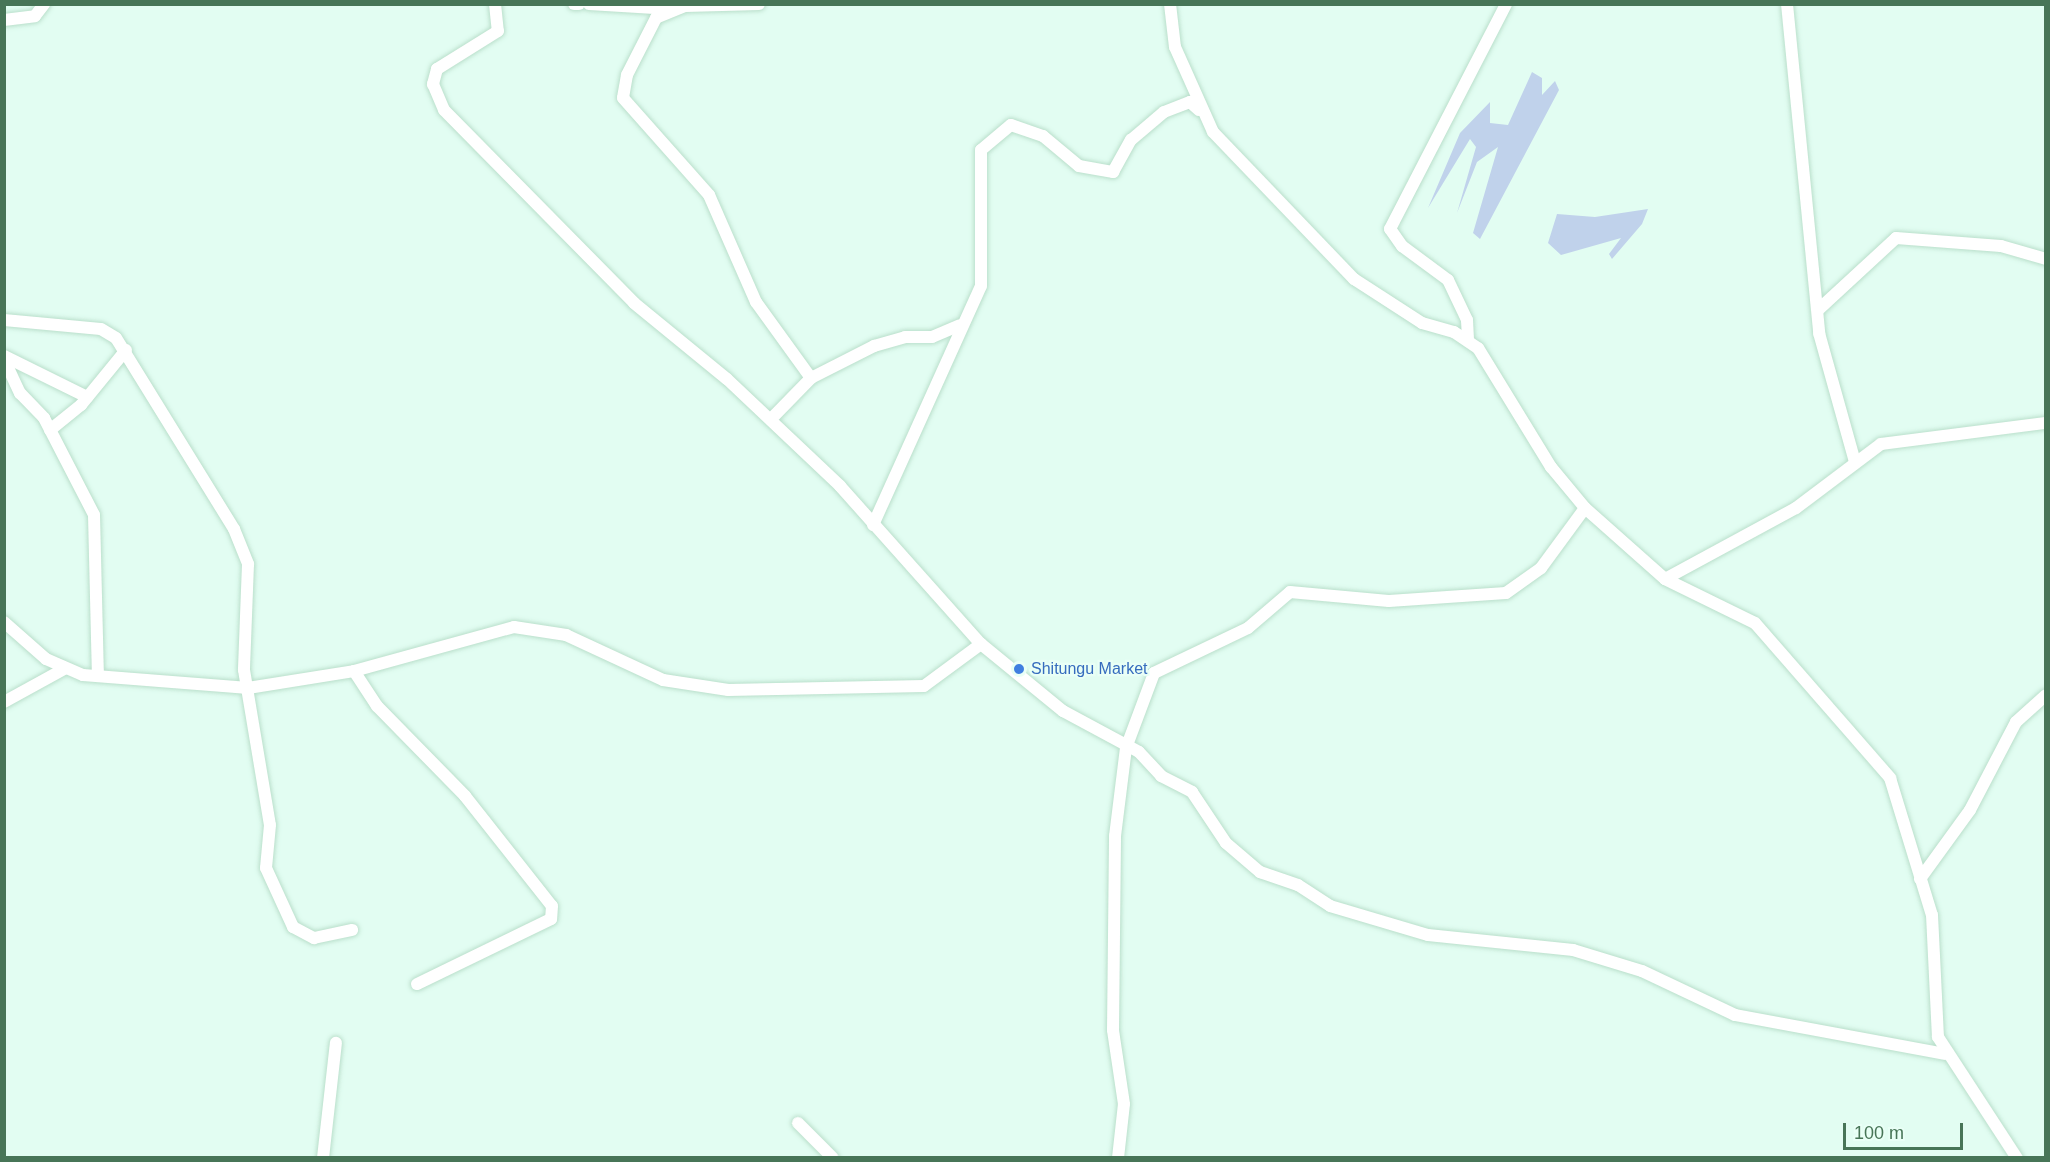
<!DOCTYPE html>
<html>
<head>
<meta charset="utf-8">
<style>
	body { margin:0 }
	#map { position:relative; width:2050px; height:1162px; overflow:hidden; background:#e2fdf2; font-family:Helvetica,sans-serif }
	div>[style] { position:absolute }
	[style*='--x'] { left:calc(var(--x)*1px); top:calc(var(--y)*1px); width:calc(var(--w)*1px); rotate:calc(var(--a)*1deg) }
	.green>* { inset:0; background:#c0d2eb }
	.roads { filter:drop-shadow(0 0 2px #badfcb) drop-shadow(0 0 2px #badfcb) }
	.minor>* { height:12px; margin:-6px; padding:0 6px; transform-origin:6px; border-radius:6px; background:#fff }
	.dots>* { width:16px; height:16px; translate:-50% -50%; box-sizing:border-box; border:3px solid #e9fff6; border-radius:50% }
	span { translate:-50% -50%; white-space:nowrap; text-align:center; line-height:1.15; -webkit-text-stroke:4.5px #e9fff6; paint-order:stroke }
	.shop-label { font-size:16px; color:#366cbe }
	.left { translate:0 -50%; text-align:left }
	.frame { position:absolute; inset:0; border:6px solid #477557; pointer-events:none }
	.scale { position:absolute; left:1843px; top:1123px; width:120px; height:27px; box-sizing:border-box; border:3px solid #477557; border-top:0; padding-left:8px; font-size:18px; line-height:21px; white-space:nowrap; color:#477557; -webkit-text-stroke:4px #e9fff6; paint-order:stroke }
</style>
</head>
<body>
<div id="map">
	<div class="green">
		<div style="clip-path:polygon(1532px 72px,1542px 78px,1542px 95px,1555px 81px,1559px 90px,1480px 239px,1473px 233px,1498px 147px,1477px 162px,1457px 213px,1476px 147px,1470px 139px,1428px 208px,1460px 133px,1490px 102px,1490px 123px,1508px 125px)"></div>
		<div style="clip-path:polygon(1648px 209px,1642px 224px,1612px 259px,1609px 254px,1621px 238px,1561px 255px,1548px 243px,1557px 214px,1595px 217px)"></div>
	</div>
	<div class="roads">
		<div class="minor">
			<div style="--x:495;--y:4;--w:27;--a:84"></div>
			<div style="--x:498;--y:31;--w:72;--a:148.1"></div>
			<div style="--x:437;--y:69;--w:16;--a:105"></div>
			<div style="--x:433;--y:84;--w:28;--a:67"></div>
			<div style="--x:444;--y:110;--w:271;--a:45.4"></div>
			<div style="--x:634;--y:303;--w:120;--a:39.3"></div>
			<div style="--x:727;--y:379;--w:156;--a:43.4"></div>
			<div style="--x:840;--y:486;--w:212;--a:48.3"></div>
			<div style="--x:574;--y:4;--w:5;--a:0"></div>
			<div style="--x:589;--y:4;--w:82;--a:3.5"></div>
			<div style="--x:759;--y:4;--w:74;--a:178.5"></div>
			<div style="--x:685;--y:6;--w:31;--a:158"></div>
			<div style="--x:656;--y:18;--w:64;--a:117"></div>
			<div style="--x:627;--y:75;--w:23;--a:100"></div>
			<div style="--x:623;--y:98;--w:130;--a:48.4"></div>
			<div style="--x:709;--y:195;--w:117;--a:66.3"></div>
			<div style="--x:756;--y:302;--w:94;--a:54.1"></div>
			<div style="--x:1170;--y:4;--w:43;--a:83.4"></div>
			<div style="--x:1175;--y:47;--w:93;--a:65.9"></div>
			<div style="--x:1213;--y:132;--w:204;--a:46.2"></div>
			<div style="--x:1354;--y:279;--w:81;--a:32.9"></div>
			<div style="--x:1422;--y:323;--w:33;--a:16"></div>
			<div style="--x:1454;--y:332;--w:29;--a:34"></div>
			<div style="--x:1478;--y:348;--w:140;--a:58.5"></div>
			<div style="--x:1551;--y:467;--w:53;--a:50.3"></div>
			<div style="--x:1585;--y:508;--w:107;--a:41.6"></div>
			<div style="--x:1665;--y:579;--w:149;--a:-28.5"></div>
			<div style="--x:1796;--y:508;--w:106;--a:-37"></div>
			<div style="--x:1881;--y:444;--w:166;--a:-7.3"></div>
			<div style="--x:1787;--y:4;--w:331;--a:84.4"></div>
			<div style="--x:1819;--y:333;--w:134;--a:74.4"></div>
			<div style="--x:4;--y:20;--w:31;--a:-7"></div>
			<div style="--x:35;--y:16;--w:15;--a:-53"></div>
			<div style="--x:1818;--y:310;--w:106;--a:-42.7"></div>
			<div style="--x:1896;--y:238;--w:105;--a:4.4"></div>
			<div style="--x:2001;--y:246;--w:47;--a:16.1"></div>
			<div style="--x:4;--y:320;--w:97;--a:5.3"></div>
			<div style="--x:101;--y:329;--w:17;--a:31"></div>
			<div style="--x:116;--y:338;--w:225;--a:58.3"></div>
			<div style="--x:234;--y:529;--w:38;--a:68"></div>
			<div style="--x:248;--y:564;--w:106;--a:92.2"></div>
			<div style="--x:244;--y:670;--w:157;--a:80.5"></div>
			<div style="--x:270;--y:825;--w:43;--a:95.3"></div>
			<div style="--x:266;--y:868;--w:65;--a:65.4"></div>
			<div style="--x:293;--y:927;--w:24;--a:28"></div>
			<div style="--x:314;--y:938;--w:39;--a:-12"></div>
			<div style="--x:1468;--y:339;--w:19;--a:-93"></div>
			<div style="--x:1467;--y:320;--w:44;--a:-115.4"></div>
			<div style="--x:1448;--y:280;--w:57;--a:-143.5"></div>
			<div style="--x:1402;--y:246;--w:21;--a:-125"></div>
			<div style="--x:1390;--y:229;--w:253;--a:-62.7"></div>
			<div style="--x:4;--y:356;--w:93;--a:26.3"></div>
			<div style="--x:4;--y:359;--w:38;--a:65"></div>
			<div style="--x:20;--y:393;--w:35;--a:46"></div>
			<div style="--x:44;--y:418;--w:109;--a:62.7"></div>
			<div style="--x:94;--y:515;--w:161;--a:88.6"></div>
			<div style="--x:771;--y:419;--w:57;--a:-45.7"></div>
			<div style="--x:811;--y:378;--w:71;--a:-26.9"></div>
			<div style="--x:874;--y:346;--w:32;--a:-16"></div>
			<div style="--x:905;--y:337;--w:27;--a:0"></div>
			<div style="--x:932;--y:337;--w:30;--a:-23"></div>
			<div style="--x:50;--y:430;--w:40;--a:-39"></div>
			<div style="--x:81;--y:405;--w:71;--a:-50.7"></div>
			<div style="--x:873;--y:525;--w:262;--a:-65.7"></div>
			<div style="--x:981;--y:286;--w:136;--a:-90"></div>
			<div style="--x:981;--y:150;--w:39;--a:-40"></div>
			<div style="--x:1011;--y:125;--w:34;--a:19"></div>
			<div style="--x:1043;--y:136;--w:47;--a:39.8"></div>
			<div style="--x:1079;--y:166;--w:35;--a:10"></div>
			<div style="--x:1113;--y:172;--w:37;--a:-61"></div>
			<div style="--x:1131;--y:140;--w:43;--a:-40.3"></div>
			<div style="--x:1164;--y:112;--w:28;--a:-21"></div>
			<div style="--x:1190;--y:102;--w:12;--a:42"></div>
			<div style="--x:1665;--y:579;--w:100;--a:26.1"></div>
			<div style="--x:1755;--y:623;--w:206;--a:48.9"></div>
			<div style="--x:1890;--y:778;--w:143;--a:73"></div>
			<div style="--x:1932;--y:915;--w:122;--a:87.2"></div>
			<div style="--x:1938;--y:1037;--w:145;--a:56.9"></div>
			<div style="--x:4;--y:622;--w:56;--a:41.4"></div>
			<div style="--x:46;--y:659;--w:40;--a:23.4"></div>
			<div style="--x:83;--y:675;--w:166;--a:4.5"></div>
			<div style="--x:248;--y:688;--w:107;--a:-9.1"></div>
			<div style="--x:354;--y:671;--w:166;--a:-15.4"></div>
			<div style="--x:514;--y:627;--w:53;--a:8.7"></div>
			<div style="--x:566;--y:635;--w:107;--a:24.9"></div>
			<div style="--x:663;--y:680;--w:66;--a:8.7"></div>
			<div style="--x:728;--y:690;--w:196;--a:-1.2"></div>
			<div style="--x:924;--y:686;--w:71;--a:-36.4"></div>
			<div style="--x:981;--y:644;--w:106;--a:39.3"></div>
			<div style="--x:1063;--y:711;--w:86;--a:28.3"></div>
			<div style="--x:1139;--y:752;--w:33;--a:47"></div>
			<div style="--x:1161;--y:776;--w:35;--a:27"></div>
			<div style="--x:1192;--y:792;--w:61;--a:56.3"></div>
			<div style="--x:1226;--y:843;--w:45;--a:40.5"></div>
			<div style="--x:1260;--y:872;--w:40;--a:18.9"></div>
			<div style="--x:1298;--y:885;--w:38;--a:33"></div>
			<div style="--x:1330;--y:906;--w:102;--a:16.5"></div>
			<div style="--x:1428;--y:935;--w:146;--a:5.9"></div>
			<div style="--x:1573;--y:950;--w:72;--a:16.9"></div>
			<div style="--x:1642;--y:971;--w:103;--a:25.3"></div>
			<div style="--x:1735;--y:1015;--w:214;--a:10.5"></div>
			<div style="--x:354;--y:671;--w:42;--a:56.7"></div>
			<div style="--x:377;--y:706;--w:126;--a:45.6"></div>
			<div style="--x:465;--y:796;--w:140;--a:51.7"></div>
			<div style="--x:552;--y:906;--w:13;--a:94"></div>
			<div style="--x:551;--y:919;--w:149;--a:154.1"></div>
			<div style="--x:4;--y:702;--w:68;--a:-28.8"></div>
			<div style="--x:1920;--y:879;--w:85;--a:-54.1"></div>
			<div style="--x:1970;--y:810;--w:99;--a:-62.4"></div>
			<div style="--x:2016;--y:722;--w:40;--a:-42"></div>
			<div style="--x:798;--y:1123;--w:49;--a:45"></div>
			<div style="--x:323;--y:1158;--w:116;--a:-83.6"></div>
			<div style="--x:1118;--y:1158;--w:54;--a:-83.7"></div>
			<div style="--x:1124;--y:1104;--w:75;--a:-98.5"></div>
			<div style="--x:1113;--y:1030;--w:194;--a:-89.4"></div>
			<div style="--x:1115;--y:836;--w:89;--a:-82.9"></div>
			<div style="--x:1126;--y:748;--w:80;--a:-69.5"></div>
			<div style="--x:1154;--y:673;--w:104;--a:-25.6"></div>
			<div style="--x:1248;--y:628;--w:55;--a:-40.6"></div>
			<div style="--x:1290;--y:592;--w:99;--a:5.2"></div>
			<div style="--x:1389;--y:601;--w:117;--a:-3.9"></div>
			<div style="--x:1506;--y:593;--w:43;--a:-35.5"></div>
			<div style="--x:1541;--y:568;--w:74;--a:-53.7"></div>
		</div>
	</div>
	<div class="dots">
		<div style="left:1019px;top:669px;background:#3f7fe0"></div>
	</div>
	<div class="shop-label">
		<span class="left" style="left:1031px;top:669px">Shitungu Market</span>
	</div>
	<div class="frame"></div>
	<div class="scale">100 m</div>
</div>
</body>
</html>
